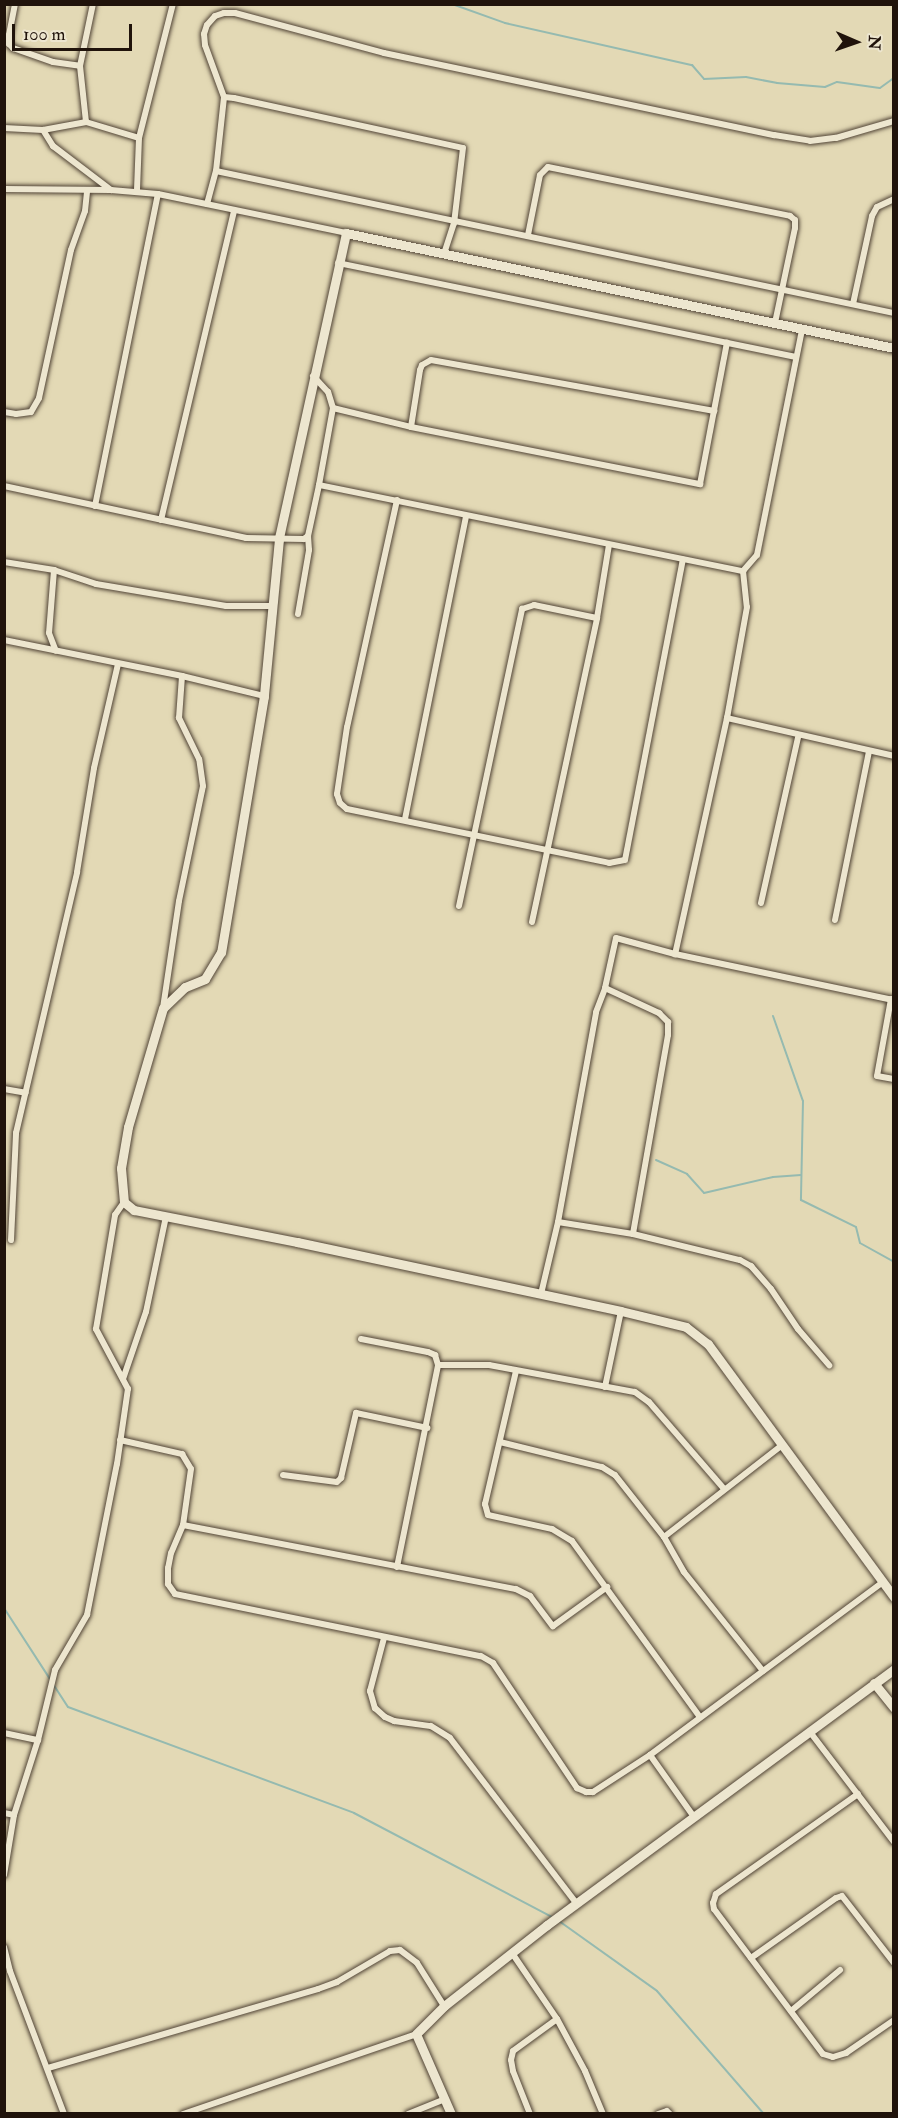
<!DOCTYPE html>
<html>
<head>
<meta charset="utf-8">
<style>
	body { margin:0 }
	#map { position:relative; width:898px; height:2118px; overflow:hidden; background:#e3d9b5; font-family:"IM FELL Double Pica",serif }
	div>[style] { position:absolute }
	[style*='--x'] { left:calc(var(--x)*1px); top:calc(var(--y)*1px); width:calc(var(--w)*1px); rotate:calc(var(--a)*1deg) }
	.stream>* { height:2px; margin:-1px; padding:0 1px; transform-origin:1px; border-radius:1px; background:#95bab0 }
	.roads { filter:drop-shadow(0 0 2px #514436) drop-shadow(0 0 2px #514436) }
	.street>* { height:6px; margin:-3px; padding:0 3px; transform-origin:3px; border-radius:3px; background:#ede6cf }
	.secondary>* { height:9px; margin:-4.5px; padding:0 4.5px; transform-origin:4.5px; border-radius:4.5px; background:#ede6cf }
	span { translate:-50% -50%; white-space:nowrap; text-align:center; line-height:1.15; -webkit-text-stroke:4.5px #ede6cf; paint-order:stroke }
	.frame { position:absolute; inset:0; border:6px solid #20130b; pointer-events:none }
	.north { position:absolute; left:826px; top:12px; width:60px; height:60px; -webkit-text-stroke:4px #ede6cf; paint-order:stroke; rotate:92deg; font-size:16px; font-weight:700; line-height:24px; text-align:center; color:#20130b }
	.north::after { content:''; display:block; margin:auto; width:21px; height:27px; background:#20130b; clip-path:polygon(50% 0,100% 100%,50% 72%,0 100%) }
	.scale { position:absolute; left:12px; top:24px; width:120px; height:27px; box-sizing:border-box; border:3px solid #20130b; border-top:0; padding-left:8px; font-size:18px; line-height:21px; white-space:nowrap; color:#20130b; -webkit-text-stroke:4px #ede6cf; paint-order:stroke }
</style>
</head>
<body>
<div id="map">
	<div class="stream">
		<div style="--x:452;--y:4;--w:56;--a:19.7"></div>
		<div style="--x:505;--y:23;--w:192;--a:12.7"></div>
		<div style="--x:692;--y:65;--w:18;--a:49"></div>
		<div style="--x:704;--y:79;--w:42;--a:-2.7"></div>
		<div style="--x:746;--y:77;--w:32;--a:11"></div>
		<div style="--x:777;--y:83;--w:48;--a:4.8"></div>
		<div style="--x:825;--y:87;--w:13;--a:-23"></div>
		<div style="--x:837;--y:82;--w:43;--a:7.9"></div>
		<div style="--x:880;--y:88;--w:17;--a:-36"></div>
		<div style="--x:773;--y:1016;--w:90;--a:70.6"></div>
		<div style="--x:803;--y:1101;--w:99;--a:91.2"></div>
		<div style="--x:801;--y:1200;--w:61;--a:26.1"></div>
		<div style="--x:856;--y:1227;--w:16;--a:76"></div>
		<div style="--x:860;--y:1243;--w:39;--a:29"></div>
		<div style="--x:656;--y:1160;--w:34;--a:24"></div>
		<div style="--x:687;--y:1174;--w:25;--a:48"></div>
		<div style="--x:704;--y:1193;--w:71;--a:-13.1"></div>
		<div style="--x:773;--y:1177;--w:28;--a:-4"></div>
		<div style="--x:4;--y:1608;--w:85;--a:57.1"></div>
		<div style="--x:53;--y:1684;--w:27;--a:57"></div>
		<div style="--x:68;--y:1707;--w:305;--a:20.3"></div>
		<div style="--x:354;--y:1813;--w:226;--a:27.7"></div>
		<div style="--x:559;--y:1921;--w:120;--a:35.5"></div>
		<div style="--x:657;--y:1991;--w:163;--a:49"></div>
	</div>
	<div class="roads">
		<div class="street">
			<div style="--x:15;--y:4;--w:32;--a:101"></div>
			<div style="--x:9;--y:35;--w:9;--a:90"></div>
			<div style="--x:9;--y:44;--w:6;--a:45"></div>
			<div style="--x:13;--y:48;--w:42;--a:19.3"></div>
			<div style="--x:53;--y:62;--w:27;--a:8"></div>
			<div style="--x:224;--y:97;--w:55;--a:-110.1"></div>
			<div style="--x:205;--y:45;--w:11;--a:-95"></div>
			<div style="--x:204;--y:34;--w:9;--a:-72"></div>
			<div style="--x:207;--y:25;--w:12;--a:-48"></div>
			<div style="--x:215;--y:16;--w:9;--a:-18"></div>
			<div style="--x:224;--y:13;--w:11;--a:0"></div>
			<div style="--x:235;--y:13;--w:154;--a:15"></div>
			<div style="--x:384;--y:53;--w:399;--a:11.9"></div>
			<div style="--x:774;--y:135;--w:36;--a:9"></div>
			<div style="--x:810;--y:141;--w:26;--a:-7"></div>
			<div style="--x:836;--y:138;--w:60;--a:-16.3"></div>
			<div style="--x:86;--y:122;--w:56;--a:-96.1"></div>
			<div style="--x:80;--y:66;--w:63;--a:-78.2"></div>
			<div style="--x:4;--y:128;--w:39;--a:3"></div>
			<div style="--x:43;--y:130;--w:44;--a:-10.5"></div>
			<div style="--x:86;--y:122;--w:55;--a:16.8"></div>
			<div style="--x:139;--y:138;--w:53;--a:92.2"></div>
			<div style="--x:43;--y:130;--w:19;--a:58"></div>
			<div style="--x:53;--y:146;--w:73;--a:37.2"></div>
			<div style="--x:139;--y:138;--w:138;--a:-75.8"></div>
			<div style="--x:216;--y:171;--w:693;--a:11.83"></div>
			<div style="--x:4;--y:189;--w:107;--a:0.5"></div>
			<div style="--x:111;--y:190;--w:47;--a:4.9"></div>
			<div style="--x:158;--y:194;--w:192;--a:11.7"></div>
			<div style="--x:207;--y:204;--w:34;--a:-75"></div>
			<div style="--x:216;--y:171;--w:74;--a:-83.8"></div>
			<div style="--x:224;--y:97;--w:10;--a:6"></div>
			<div style="--x:234;--y:98;--w:234;--a:12.3"></div>
			<div style="--x:463;--y:148;--w:76;--a:96.8"></div>
			<div style="--x:454;--y:223;--w:33;--a:108"></div>
			<div style="--x:528;--y:235;--w:61;--a:-78.7"></div>
			<div style="--x:540;--y:175;--w:11;--a:-45"></div>
			<div style="--x:548;--y:167;--w:247;--a:11.4"></div>
			<div style="--x:790;--y:216;--w:6;--a:39"></div>
			<div style="--x:795;--y:220;--w:8;--a:90"></div>
			<div style="--x:795;--y:228;--w:97;--a:101.9"></div>
			<div style="--x:338;--y:263;--w:467;--a:11.6"></div>
			<div style="--x:853;--y:304;--w:90;--a:-77.8"></div>
			<div style="--x:872;--y:216;--w:10;--a:-61"></div>
			<div style="--x:877;--y:207;--w:19;--a:-25"></div>
			<div style="--x:333;--y:408;--w:80;--a:13.7"></div>
			<div style="--x:411;--y:427;--w:295;--a:11.2"></div>
			<div style="--x:700;--y:484;--w:144;--a:-79.2"></div>
			<div style="--x:4;--y:412;--w:12;--a:9"></div>
			<div style="--x:16;--y:414;--w:15;--a:-8"></div>
			<div style="--x:31;--y:412;--w:16;--a:-60"></div>
			<div style="--x:39;--y:398;--w:151;--a:-77.8"></div>
			<div style="--x:71;--y:250;--w:41;--a:-70.3"></div>
			<div style="--x:85;--y:211;--w:20;--a:-84"></div>
			<div style="--x:411;--y:427;--w:58;--a:-81"></div>
			<div style="--x:420;--y:370;--w:5;--a:-68"></div>
			<div style="--x:422;--y:365;--w:10;--a:-29"></div>
			<div style="--x:431;--y:360;--w:288;--a:10.2"></div>
			<div style="--x:319;--y:485;--w:433;--a:11.5"></div>
			<div style="--x:743;--y:571;--w:36;--a:84"></div>
			<div style="--x:747;--y:607;--w:113;--a:100.2"></div>
			<div style="--x:727;--y:718;--w:242;--a:102.4"></div>
			<div style="--x:4;--y:486;--w:248;--a:12.1"></div>
			<div style="--x:246;--y:538;--w:58;--a:1"></div>
			<div style="--x:304;--y:539;--w:5;--a:-37"></div>
			<div style="--x:308;--y:536;--w:52;--a:-77.8"></div>
			<div style="--x:319;--y:485;--w:78;--a:-79.7"></div>
			<div style="--x:333;--y:408;--w:17;--a:-107"></div>
			<div style="--x:328;--y:392;--w:22;--a:-133"></div>
			<div style="--x:397;--y:500;--w:232;--a:102.4"></div>
			<div style="--x:347;--y:727;--w:68;--a:98.5"></div>
			<div style="--x:337;--y:794;--w:9;--a:72"></div>
			<div style="--x:340;--y:803;--w:9;--a:41"></div>
			<div style="--x:347;--y:809;--w:268;--a:11.6"></div>
			<div style="--x:609;--y:863;--w:16;--a:-11"></div>
			<div style="--x:625;--y:860;--w:306;--a:-79.1"></div>
			<div style="--x:95;--y:506;--w:318;--a:-78.6"></div>
			<div style="--x:161;--y:520;--w:318;--a:-76.7"></div>
			<div style="--x:4;--y:562;--w:51;--a:9.1"></div>
			<div style="--x:54;--y:570;--w:44;--a:18.4"></div>
			<div style="--x:96;--y:584;--w:132;--a:9.6"></div>
			<div style="--x:226;--y:606;--w:47;--a:0"></div>
			<div style="--x:54;--y:570;--w:63;--a:94.5"></div>
			<div style="--x:49;--y:633;--w:19;--a:69"></div>
			<div style="--x:743;--y:571;--w:21;--a:-49"></div>
			<div style="--x:757;--y:555;--w:230;--a:-78.7"></div>
			<div style="--x:298;--y:614;--w:65;--a:-80.2"></div>
			<div style="--x:309;--y:550;--w:14;--a:-94"></div>
			<div style="--x:4;--y:640;--w:182;--a:11.4"></div>
			<div style="--x:182;--y:676;--w:84;--a:13.7"></div>
			<div style="--x:727;--y:718;--w:171;--a:12.8"></div>
			<div style="--x:405;--y:819;--w:309;--a:-78.6"></div>
			<div style="--x:761;--y:903;--w:170;--a:-77.4"></div>
			<div style="--x:459;--y:906;--w:304;--a:-78"></div>
			<div style="--x:522;--y:609;--w:13;--a:-18"></div>
			<div style="--x:534;--y:605;--w:64;--a:11.7"></div>
			<div style="--x:835;--y:920;--w:172;--a:-78.6"></div>
			<div style="--x:532;--y:922;--w:311;--a:-77.9"></div>
			<div style="--x:597;--y:618;--w:74;--a:-80.7"></div>
			<div style="--x:605;--y:988;--w:60;--a:24.8"></div>
			<div style="--x:659;--y:1013;--w:13;--a:45"></div>
			<div style="--x:668;--y:1022;--w:13;--a:90"></div>
			<div style="--x:668;--y:1035;--w:202;--a:100"></div>
			<div style="--x:891;--y:999;--w:78;--a:100.3"></div>
			<div style="--x:877;--y:1076;--w:17;--a:10"></div>
			<div style="--x:163;--y:1008;--w:108;--a:-81.5"></div>
			<div style="--x:179;--y:901;--w:117;--a:-78.2"></div>
			<div style="--x:203;--y:786;--w:27;--a:-98"></div>
			<div style="--x:199;--y:759;--w:46;--a:-116"></div>
			<div style="--x:179;--y:718;--w:42;--a:-85.9"></div>
			<div style="--x:4;--y:1089;--w:22;--a:10"></div>
			<div style="--x:558;--y:1222;--w:76;--a:9.1"></div>
			<div style="--x:633;--y:1234;--w:110;--a:13.7"></div>
			<div style="--x:740;--y:1260;--w:13;--a:29"></div>
			<div style="--x:751;--y:1266;--w:30;--a:49"></div>
			<div style="--x:771;--y:1289;--w:48;--a:56"></div>
			<div style="--x:798;--y:1329;--w:48;--a:49.3"></div>
			<div style="--x:11;--y:1240;--w:107;--a:-87.3"></div>
			<div style="--x:16;--y:1133;--w:268;--a:-76.8"></div>
			<div style="--x:77;--y:872;--w:105;--a:-80.7"></div>
			<div style="--x:94;--y:768;--w:107;--a:-77"></div>
			<div style="--x:541;--y:1294;--w:74;--a:-76.7"></div>
			<div style="--x:558;--y:1222;--w:213;--a:-79.7"></div>
			<div style="--x:596;--y:1012;--w:26;--a:-69"></div>
			<div style="--x:605;--y:988;--w:51;--a:-77.6"></div>
			<div style="--x:616;--y:938;--w:61;--a:15.2"></div>
			<div style="--x:675;--y:954;--w:224;--a:11.9"></div>
			<div style="--x:361;--y:1339;--w:68;--a:11"></div>
			<div style="--x:428;--y:1352;--w:8;--a:23"></div>
			<div style="--x:435;--y:1355;--w:10;--a:73"></div>
			<div style="--x:438;--y:1365;--w:51;--a:0"></div>
			<div style="--x:489;--y:1365;--w:148;--a:10.5"></div>
			<div style="--x:635;--y:1392;--w:17;--a:36"></div>
			<div style="--x:649;--y:1402;--w:115;--a:49.2"></div>
			<div style="--x:516;--y:1371;--w:137;--a:103.1"></div>
			<div style="--x:485;--y:1504;--w:11;--a:75"></div>
			<div style="--x:488;--y:1515;--w:66;--a:12.3"></div>
			<div style="--x:552;--y:1529;--w:23;--a:31"></div>
			<div style="--x:572;--y:1541;--w:216;--a:54"></div>
			<div style="--x:123;--y:1379;--w:71;--a:-71.1"></div>
			<div style="--x:146;--y:1312;--w:98;--a:-78.2"></div>
			<div style="--x:605;--y:1387;--w:78;--a:-78.1"></div>
			<div style="--x:120;--y:1440;--w:64;--a:12.7"></div>
			<div style="--x:182;--y:1454;--w:17;--a:59"></div>
			<div style="--x:191;--y:1469;--w:57;--a:98.1"></div>
			<div style="--x:183;--y:1525;--w:30;--a:113"></div>
			<div style="--x:171;--y:1553;--w:15;--a:101"></div>
			<div style="--x:168;--y:1568;--w:16;--a:90"></div>
			<div style="--x:168;--y:1584;--w:12;--a:55"></div>
			<div style="--x:175;--y:1594;--w:312;--a:11.5"></div>
			<div style="--x:481;--y:1656;--w:14;--a:30"></div>
			<div style="--x:493;--y:1663;--w:151;--a:56.1"></div>
			<div style="--x:577;--y:1788;--w:10;--a:24"></div>
			<div style="--x:586;--y:1792;--w:7;--a:0"></div>
			<div style="--x:593;--y:1792;--w:68;--a:-33"></div>
			<div style="--x:650;--y:1755;--w:290;--a:-36.6"></div>
			<div style="--x:500;--y:1442;--w:105;--a:13.8"></div>
			<div style="--x:602;--y:1467;--w:15;--a:32"></div>
			<div style="--x:615;--y:1475;--w:79;--a:51.7"></div>
			<div style="--x:283;--y:1475;--w:54;--a:7.4"></div>
			<div style="--x:337;--y:1482;--w:6;--a:-45"></div>
			<div style="--x:341;--y:1478;--w:67;--a:-77"></div>
			<div style="--x:356;--y:1413;--w:73;--a:11.9"></div>
			<div style="--x:183;--y:1525;--w:339;--a:10.9"></div>
			<div style="--x:516;--y:1589;--w:16;--a:27"></div>
			<div style="--x:530;--y:1596;--w:38;--a:53"></div>
			<div style="--x:553;--y:1626;--w:67;--a:-35.8"></div>
			<div style="--x:397;--y:1567;--w:206;--a:-78.5"></div>
			<div style="--x:384;--y:1638;--w:55;--a:104.8"></div>
			<div style="--x:370;--y:1691;--w:18;--a:74"></div>
			<div style="--x:375;--y:1708;--w:13;--a:42"></div>
			<div style="--x:385;--y:1717;--w:10;--a:24"></div>
			<div style="--x:394;--y:1721;--w:37;--a:8"></div>
			<div style="--x:431;--y:1726;--w:22;--a:32"></div>
			<div style="--x:450;--y:1738;--w:209;--a:52.6"></div>
			<div style="--x:763;--y:1671;--w:127;--a:-128.6"></div>
			<div style="--x:684;--y:1572;--w:40;--a:-119.7"></div>
			<div style="--x:664;--y:1537;--w:148;--a:-37.9"></div>
			<div style="--x:810;--y:1732;--w:138;--a:52.6"></div>
			<div style="--x:4;--y:1733;--w:35;--a:12"></div>
			<div style="--x:650;--y:1755;--w:76;--a:54.6"></div>
			<div style="--x:858;--y:1794;--w:174;--a:144.8"></div>
			<div style="--x:716;--y:1894;--w:9;--a:108"></div>
			<div style="--x:713;--y:1903;--w:6;--a:81"></div>
			<div style="--x:714;--y:1909;--w:181;--a:53.1"></div>
			<div style="--x:823;--y:2054;--w:10;--a:17"></div>
			<div style="--x:833;--y:2057;--w:14;--a:-17"></div>
			<div style="--x:846;--y:2053;--w:58;--a:-34.5"></div>
			<div style="--x:4;--y:1813;--w:10;--a:11"></div>
			<div style="--x:4;--y:1875;--w:61;--a:-80.5"></div>
			<div style="--x:14;--y:1815;--w:79;--a:-72.3"></div>
			<div style="--x:38;--y:1740;--w:72;--a:-76.3"></div>
			<div style="--x:55;--y:1670;--w:64;--a:-59.8"></div>
			<div style="--x:87;--y:1615;--w:154;--a:-78.8"></div>
			<div style="--x:117;--y:1464;--w:76;--a:-81.7"></div>
			<div style="--x:128;--y:1389;--w:68;--a:-118.1"></div>
			<div style="--x:96;--y:1329;--w:116;--a:-80.5"></div>
			<div style="--x:115;--y:1215;--w:16;--a:-55"></div>
			<div style="--x:4;--y:1947;--w:25;--a:76"></div>
			<div style="--x:10;--y:1971;--w:153;--a:69.3"></div>
			<div style="--x:512;--y:1953;--w:80;--a:55.7"></div>
			<div style="--x:557;--y:2019;--w:59;--a:61.7"></div>
			<div style="--x:585;--y:2071;--w:47;--a:67.3"></div>
			<div style="--x:751;--y:1958;--w:104;--a:-35.2"></div>
			<div style="--x:836;--y:1898;--w:6;--a:-18"></div>
			<div style="--x:842;--y:1896;--w:85;--a:52.2"></div>
			<div style="--x:791;--y:2011;--w:64;--a:-39.9"></div>
			<div style="--x:48;--y:2068;--w:281;--a:-16.3"></div>
			<div style="--x:318;--y:1989;--w:20;--a:-20"></div>
			<div style="--x:337;--y:1982;--w:61;--a:-30.3"></div>
			<div style="--x:390;--y:1951;--w:10;--a:-6"></div>
			<div style="--x:400;--y:1950;--w:21;--a:37"></div>
			<div style="--x:417;--y:1963;--w:51;--a:57.9"></div>
			<div style="--x:183;--y:2114;--w:246;--a:-18.9"></div>
			<div style="--x:408;--y:2114;--w:40;--a:-22"></div>
			<div style="--x:530;--y:2114;--w:46;--a:-111.6"></div>
			<div style="--x:513;--y:2071;--w:11;--a:-100"></div>
			<div style="--x:511;--y:2060;--w:9;--a:-77"></div>
			<div style="--x:513;--y:2051;--w:54;--a:-36"></div>
			<div style="--x:658;--y:2114;--w:9;--a:-18"></div>
			<div style="--x:667;--y:2111;--w:4;--a:45"></div>
		</div>
		<div class="secondary">
			<div style="--x:894;--y:348;--w:560;--a:-168.15"></div>
			<div style="--x:346;--y:233;--w:313;--a:102.4"></div>
			<div style="--x:279;--y:539;--w:158;--a:95.5"></div>
			<div style="--x:264;--y:696;--w:260;--a:99.5"></div>
			<div style="--x:221;--y:952;--w:31;--a:121"></div>
			<div style="--x:205;--y:979;--w:22;--a:158"></div>
			<div style="--x:185;--y:987;--w:30;--a:136"></div>
			<div style="--x:163;--y:1008;--w:124;--a:106.4"></div>
			<div style="--x:128;--y:1127;--w:42;--a:99.7"></div>
			<div style="--x:121;--y:1168;--w:34;--a:85"></div>
			<div style="--x:124;--y:1202;--w:13;--a:39"></div>
			<div style="--x:134;--y:1210;--w:166;--a:11.1"></div>
			<div style="--x:297;--y:1242;--w:331;--a:12"></div>
			<div style="--x:621;--y:1311;--w:67;--a:13.8"></div>
			<div style="--x:686;--y:1327;--w:28;--a:38"></div>
			<div style="--x:708;--y:1344;--w:314;--a:53.7"></div>
			<div style="--x:874;--y:1683;--w:32;--a:51"></div>
			<div style="--x:451;--y:2114;--w:87;--a:-113.6"></div>
			<div style="--x:416;--y:2034;--w:40;--a:-45"></div>
			<div style="--x:444;--y:2006;--w:131;--a:-38.2"></div>
			<div style="--x:547;--y:1925;--w:431;--a:-36.4"></div>
		</div>
	</div>
	<div class="frame"></div>
	<div class="north">N</div>
	<div class="scale">100 m</div>
</div>
</body>
</html>
